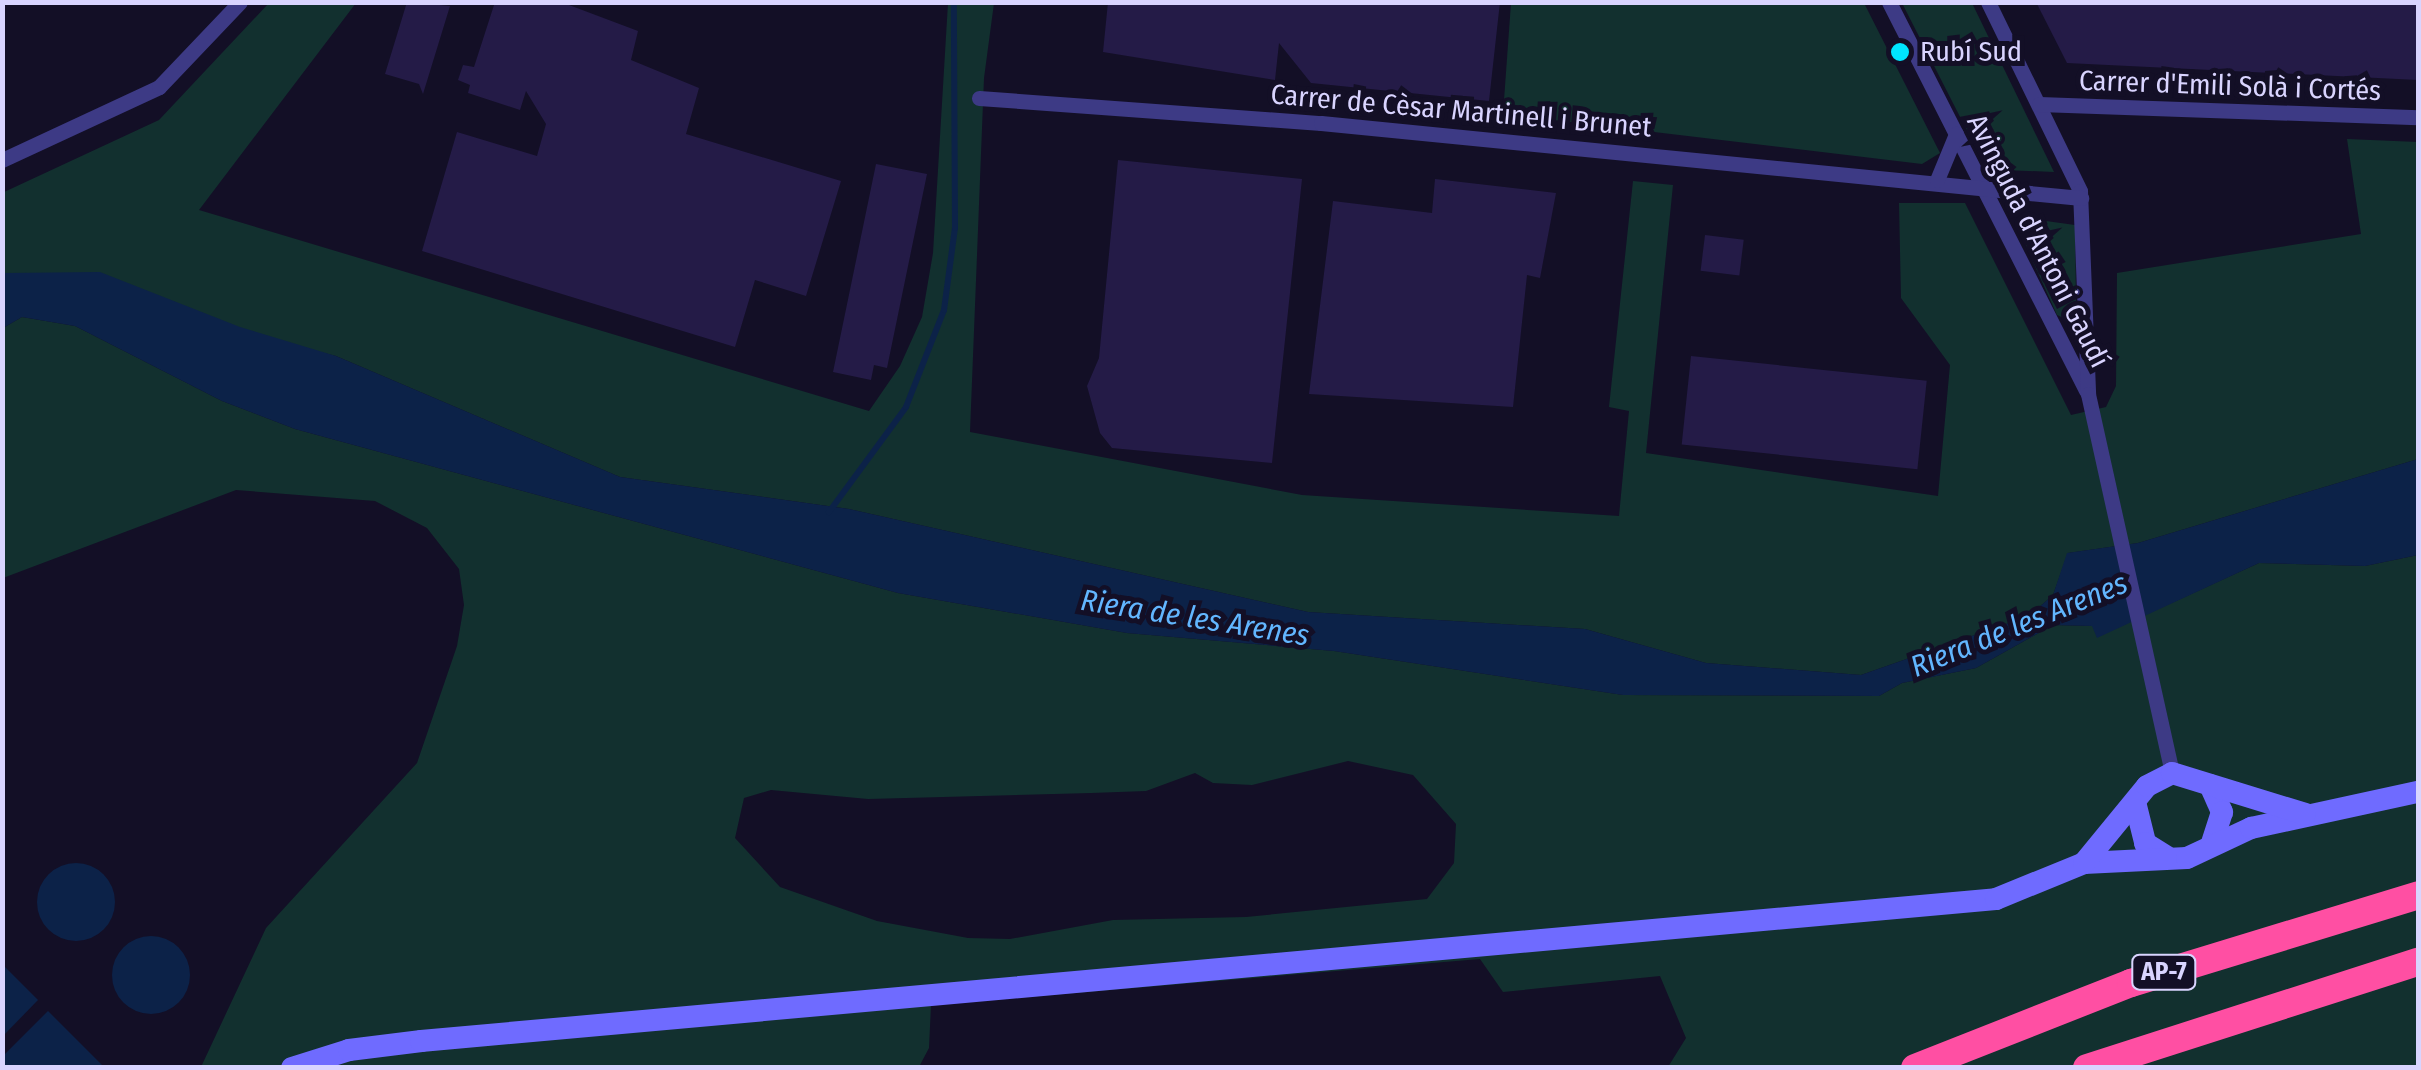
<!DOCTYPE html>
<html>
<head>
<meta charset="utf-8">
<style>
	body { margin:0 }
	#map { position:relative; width:2421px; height:1070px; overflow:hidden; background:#130f26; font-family:"Fira Sans Condensed",sans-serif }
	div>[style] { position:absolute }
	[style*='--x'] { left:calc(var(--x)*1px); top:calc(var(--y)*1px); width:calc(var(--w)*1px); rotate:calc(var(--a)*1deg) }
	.green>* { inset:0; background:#12302f }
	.water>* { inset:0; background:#0c2248 }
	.round { border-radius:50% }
	.stream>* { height:6px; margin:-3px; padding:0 3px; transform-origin:3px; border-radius:3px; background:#0c2248 }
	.building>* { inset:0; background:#241b47; transform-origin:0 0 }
	.street>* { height:15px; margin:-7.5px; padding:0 7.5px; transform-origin:7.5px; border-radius:7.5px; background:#3d3a85 }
	.secondary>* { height:22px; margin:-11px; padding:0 11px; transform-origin:11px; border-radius:11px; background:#6f6bff }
	.highway>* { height:28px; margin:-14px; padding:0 14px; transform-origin:14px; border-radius:14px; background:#ff4fa3 }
	.dots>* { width:28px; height:28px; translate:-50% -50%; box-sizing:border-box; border:5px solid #130f26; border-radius:50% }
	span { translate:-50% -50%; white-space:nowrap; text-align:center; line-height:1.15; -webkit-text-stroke:10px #130f26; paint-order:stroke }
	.shield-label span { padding:2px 8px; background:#130f26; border:2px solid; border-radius:8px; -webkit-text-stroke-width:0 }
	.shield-label { font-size:25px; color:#d9d4ff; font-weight:700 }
	.poi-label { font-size:28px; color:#d9d4ff }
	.left { translate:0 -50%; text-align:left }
	.street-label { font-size:28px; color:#d9d4ff }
	.water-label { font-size:30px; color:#62b6ff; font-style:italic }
	.frame { position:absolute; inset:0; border:5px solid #d9d4ff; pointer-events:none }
</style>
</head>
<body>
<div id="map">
	<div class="green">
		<div style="clip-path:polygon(269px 3px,356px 3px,199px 210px,869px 411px,900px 366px,922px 317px,933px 253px,948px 3px,994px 3px,984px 78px,970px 432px,1302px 495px,1619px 516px,1629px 411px,1609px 407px,1633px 181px,1673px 185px,1646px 453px,1938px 496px,1950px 365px,1901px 298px,1899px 203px,1965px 203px,2071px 415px,2106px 407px,2116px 386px,2117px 273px,2361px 234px,2347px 139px,2418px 142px,2418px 459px,2138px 543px,2068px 553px,2053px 595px,2029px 616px,1861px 675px,1706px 663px,1585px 629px,1308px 612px,849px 509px,620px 477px,336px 356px,3px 273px,2px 193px,159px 120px)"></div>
		<div style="clip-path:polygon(1511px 3px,1864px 3px,1940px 153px,1922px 164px,1503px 114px)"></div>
		<div style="clip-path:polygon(1902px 3px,1972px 3px,2054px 172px,2004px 170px,1982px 160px)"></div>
		<div style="clip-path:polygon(2046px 221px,2075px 225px,2076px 302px,2068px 320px,2057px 315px,2017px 226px)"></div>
		<div style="clip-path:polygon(evenodd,22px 317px,75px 326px,222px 401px,295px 429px,898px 593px,1127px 633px,1334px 651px,1623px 695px,1879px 696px,1902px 683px,1976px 668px,2053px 625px,2093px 626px,2097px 637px,2259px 563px,2365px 566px,2418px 555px,2418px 1067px,1668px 1067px,1686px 1038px,1660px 976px,1503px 992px,1480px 959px,931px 1005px,929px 1048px,920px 1065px,903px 1067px,201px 1067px,266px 928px,417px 763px,457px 646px,464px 605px,459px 569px,427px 528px,375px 501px,236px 490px,3px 578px,3px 328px,22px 317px,1348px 761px,1413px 775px,1456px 824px,1454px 863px,1427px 899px,1246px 917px,1113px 920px,1010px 939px,968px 938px,877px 921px,780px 887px,735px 838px,744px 798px,771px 790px,868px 799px,1091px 793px,1146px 791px,1195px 773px,1213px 783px,1252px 785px,1348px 761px)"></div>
	</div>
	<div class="water">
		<div style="clip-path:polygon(100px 272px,240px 327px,336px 356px,620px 477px,849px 509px,1308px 612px,1585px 629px,1706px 663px,1861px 675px,2029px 616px,2053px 595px,2067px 553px,2138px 543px,2418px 459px,2418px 555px,2365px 566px,2259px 563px,2097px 638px,2092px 626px,2053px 625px,1976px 668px,1902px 683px,1879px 696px,1623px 695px,1334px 651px,1127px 633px,898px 593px,295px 429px,222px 401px,75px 326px,22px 317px,3px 328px,3px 273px)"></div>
		<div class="round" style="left:37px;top:863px;width:78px;height:78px"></div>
		<div class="round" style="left:112px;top:936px;width:78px;height:78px"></div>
		<div style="clip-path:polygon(3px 965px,38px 1000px,3px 1036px,2px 1036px)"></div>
		<div style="clip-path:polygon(48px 1011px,104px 1067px,3px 1067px,3px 1056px)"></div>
	</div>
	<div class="stream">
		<div style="--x:829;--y:512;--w:130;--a:-53.7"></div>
		<div style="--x:906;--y:407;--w:104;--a:-68.6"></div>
		<div style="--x:944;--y:310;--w:83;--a:-82.4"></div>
		<div style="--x:955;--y:228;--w:226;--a:-90.3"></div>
	</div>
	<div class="building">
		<div style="clip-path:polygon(407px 2px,450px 6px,423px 94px,419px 84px,385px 74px)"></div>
		<div style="clip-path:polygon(495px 2px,561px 2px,638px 31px,631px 60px,699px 88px,686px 134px,841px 181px,806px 296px,755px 280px,735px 347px,422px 251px,457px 132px,537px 156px,546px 124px,526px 91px,520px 110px,468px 93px,470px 85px,458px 80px,463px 65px,474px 67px)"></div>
		<div style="clip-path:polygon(1108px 2px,1500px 2px,1489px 101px,1311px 83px,1279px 43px,1275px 80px,1103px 52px)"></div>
		<div style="clip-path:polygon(2036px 2px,2418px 2px,2418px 80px,2067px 63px)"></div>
		<div style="clip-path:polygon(1118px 160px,1302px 179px,1272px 463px,1112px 448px,1100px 433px,1087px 386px,1099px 358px)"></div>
		<div style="clip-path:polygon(876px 164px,927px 174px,887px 368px,874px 365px,871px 380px,833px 372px)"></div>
		<div style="clip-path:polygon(1435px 179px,1556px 193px,1540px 278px,1527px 275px,1513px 407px,1309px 394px,1333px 201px,1432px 213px)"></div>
		<div style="left:1705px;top:235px;width:39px;height:36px;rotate:7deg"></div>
		<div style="left:1691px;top:356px;width:237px;height:89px;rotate:6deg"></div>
	</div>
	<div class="street">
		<div style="--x:1889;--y:2;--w:436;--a:63.1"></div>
		<div style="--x:1988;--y:2;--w:210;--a:64"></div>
		<div style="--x:2080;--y:191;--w:203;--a:87.7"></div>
		<div style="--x:2088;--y:394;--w:388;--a:77.5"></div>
		<div style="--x:979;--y:98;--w:343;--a:4.2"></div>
		<div style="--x:1321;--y:123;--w:764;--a:5.64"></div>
		<div style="--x:2039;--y:104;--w:379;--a:2"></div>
		<div style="--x:2;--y:160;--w:173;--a:-24.9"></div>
		<div style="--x:159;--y:87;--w:117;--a:-46.4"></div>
		<div style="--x:1937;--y:180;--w:50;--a:-67.6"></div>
	</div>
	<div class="secondary">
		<div style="--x:2210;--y:785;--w:30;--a:66"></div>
		<div style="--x:2222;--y:812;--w:35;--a:108"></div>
		<div style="--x:2136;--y:806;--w:38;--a:76"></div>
		<div style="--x:2145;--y:843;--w:25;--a:32"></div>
		<div style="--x:2084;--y:863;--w:103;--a:-2.8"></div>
		<div style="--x:2187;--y:858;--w:71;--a:-25.1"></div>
		<div style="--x:2251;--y:828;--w:171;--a:-12.2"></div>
		<div style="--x:292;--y:1068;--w:60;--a:-17.5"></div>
		<div style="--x:349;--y:1050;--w:73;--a:-7.1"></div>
		<div style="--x:421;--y:1041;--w:1581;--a:-5.15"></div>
		<div style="--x:1996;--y:899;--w:95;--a:-22.2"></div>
		<div style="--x:2084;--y:863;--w:99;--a:-50.7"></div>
		<div style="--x:2147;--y:786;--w:28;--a:-27"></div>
		<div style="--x:2172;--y:773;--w:139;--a:17.1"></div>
	</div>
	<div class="highway">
		<div style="--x:1915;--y:1068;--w:232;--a:-21.5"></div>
		<div style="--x:2131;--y:983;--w:300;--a:-17"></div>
		<div style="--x:2087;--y:1068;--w:348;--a:-17.8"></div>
	</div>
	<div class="dots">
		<div style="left:1900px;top:52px;background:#00e5ff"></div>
	</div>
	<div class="shield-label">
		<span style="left:2164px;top:972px">AP-7</span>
	</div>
	<div class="poi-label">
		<span class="left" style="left:1920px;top:52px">Rubí Sud</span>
	</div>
	<div class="street-label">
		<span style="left:2230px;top:86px;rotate:2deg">Carrer d'Emili Solà i Cortés</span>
		<span style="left:1461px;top:111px;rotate:5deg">Carrer de Cèsar Martinell i Brunet</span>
		<span style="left:2038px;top:241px;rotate:63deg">Avinguda d'Antoni Gaudí</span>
	</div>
	<div class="water-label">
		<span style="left:1195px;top:618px;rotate:9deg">Riera de les Arenes</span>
		<span style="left:2019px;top:625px;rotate:-22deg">Riera de les Arenes</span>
	</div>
	<div class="frame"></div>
</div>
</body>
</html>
